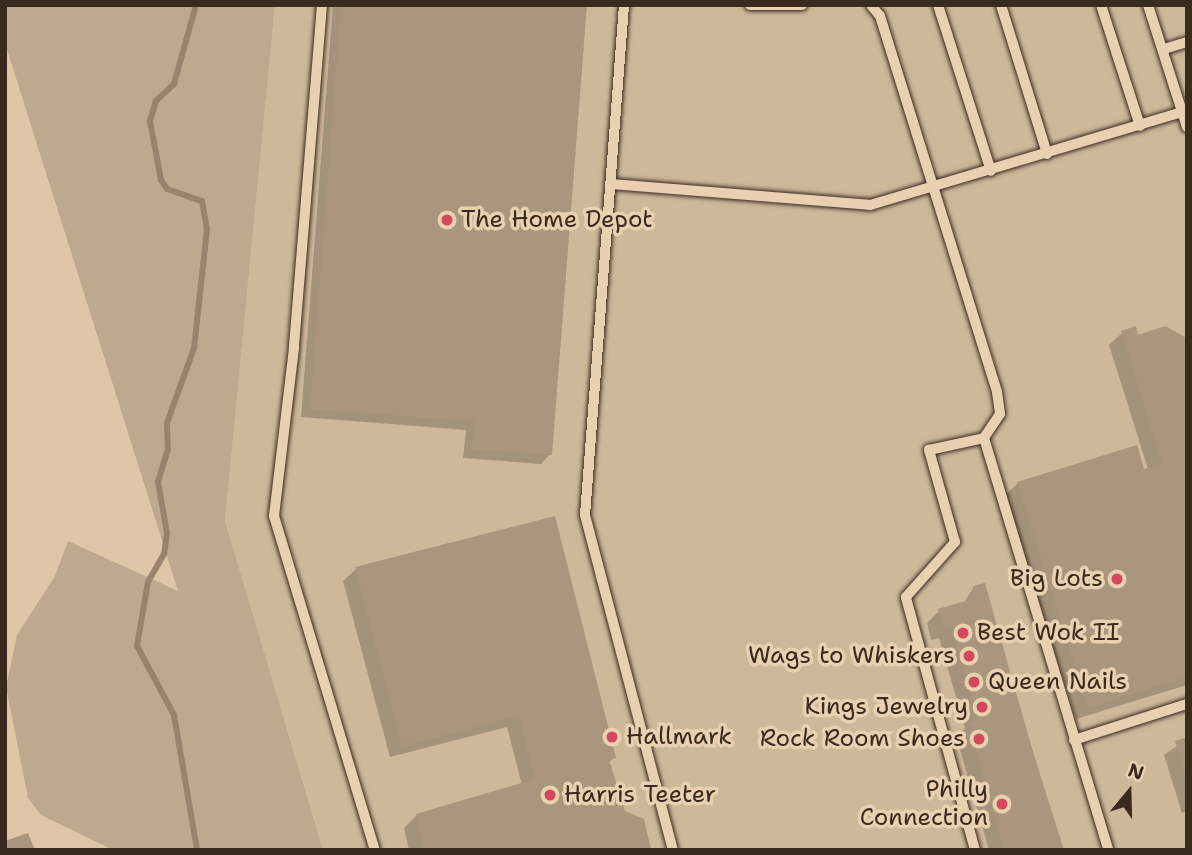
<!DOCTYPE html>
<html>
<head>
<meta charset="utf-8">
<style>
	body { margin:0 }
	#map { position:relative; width:1192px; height:855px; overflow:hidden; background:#dec6a7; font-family:"Shantell Sans",sans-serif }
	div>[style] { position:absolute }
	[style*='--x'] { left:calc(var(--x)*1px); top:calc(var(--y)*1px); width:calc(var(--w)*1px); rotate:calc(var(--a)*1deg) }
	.built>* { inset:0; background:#ceb89a }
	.green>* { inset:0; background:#bfa98e }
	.shadow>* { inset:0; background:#0003 }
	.stream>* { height:6px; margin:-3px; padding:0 3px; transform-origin:3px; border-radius:3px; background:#99836d }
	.building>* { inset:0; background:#aa967d }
	.roads { filter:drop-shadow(0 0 2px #3b2a1e) drop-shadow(0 0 2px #3b2a1e) }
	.service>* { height:10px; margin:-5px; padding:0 5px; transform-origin:5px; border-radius:5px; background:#e8d0b0 }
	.dots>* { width:19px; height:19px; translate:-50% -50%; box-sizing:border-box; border:4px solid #e8d0b0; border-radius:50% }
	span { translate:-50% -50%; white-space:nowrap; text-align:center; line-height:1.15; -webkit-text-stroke:7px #e8d0b0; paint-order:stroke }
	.poi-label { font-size:24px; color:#3b2a1e }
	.left { translate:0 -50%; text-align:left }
	.right { translate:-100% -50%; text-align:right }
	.frame { position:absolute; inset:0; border:7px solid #3b2a1e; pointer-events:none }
	.north { position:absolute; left:1094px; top:757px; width:70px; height:70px; -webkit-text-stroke:5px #e8d0b0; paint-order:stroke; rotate:19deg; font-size:19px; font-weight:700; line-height:28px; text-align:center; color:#3b2a1e }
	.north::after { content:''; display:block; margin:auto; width:24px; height:32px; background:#3b2a1e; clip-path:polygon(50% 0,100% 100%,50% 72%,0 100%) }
</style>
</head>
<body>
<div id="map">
	<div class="built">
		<div style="clip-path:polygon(275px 5px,1187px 5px,1187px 850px,323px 850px,225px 521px)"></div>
	</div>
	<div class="green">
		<div style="clip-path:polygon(5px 5px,275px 5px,225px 521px,323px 850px,113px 850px,41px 815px,28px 798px,6px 687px,17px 635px,55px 576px,68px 541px,178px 591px,5px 43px)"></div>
	</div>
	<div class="shadow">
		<div style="clip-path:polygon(333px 5px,585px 5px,550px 454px,541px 464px,463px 458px,466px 430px,301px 417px)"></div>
		<div style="clip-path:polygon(1122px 333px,1187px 339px,1187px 685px,1076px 719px,1005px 495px,1018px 483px,1148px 469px,1109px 345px)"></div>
		<div style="clip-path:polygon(356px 569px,614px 758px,608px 763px,623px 813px,650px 850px,409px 850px,404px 828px,417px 815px,522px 785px,507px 727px,390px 757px,343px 581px)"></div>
		<div style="clip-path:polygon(984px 585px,1062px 850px,989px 850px,956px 736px,965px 728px,939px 638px,931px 640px,927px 623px,939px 611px,963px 604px,974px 587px)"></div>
		<div style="clip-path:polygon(1187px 739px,1187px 811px,1182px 813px,1164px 755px)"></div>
	</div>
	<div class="stream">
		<div style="--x:196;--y:5;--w:82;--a:105.6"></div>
		<div style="--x:174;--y:84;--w:25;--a:137"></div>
		<div style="--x:156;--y:101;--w:21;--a:107"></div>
		<div style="--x:150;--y:121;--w:60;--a:79.4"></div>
		<div style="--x:161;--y:180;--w:11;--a:56"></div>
		<div style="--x:167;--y:189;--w:37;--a:19"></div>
		<div style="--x:202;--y:201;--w:28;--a:80"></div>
		<div style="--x:207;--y:229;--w:120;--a:96.2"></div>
		<div style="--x:194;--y:348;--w:80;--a:109.8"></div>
		<div style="--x:167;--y:423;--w:26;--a:88"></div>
		<div style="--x:168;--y:449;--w:34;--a:107"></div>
		<div style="--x:158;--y:482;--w:52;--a:80"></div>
		<div style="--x:167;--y:533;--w:21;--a:98"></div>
		<div style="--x:164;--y:554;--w:32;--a:120"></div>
		<div style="--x:148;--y:582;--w:65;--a:99.8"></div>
		<div style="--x:137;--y:646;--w:78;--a:61.8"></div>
		<div style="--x:174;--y:715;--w:137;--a:80.3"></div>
	</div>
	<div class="building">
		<div style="clip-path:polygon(341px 5px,587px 5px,552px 455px,472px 449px,474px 421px,310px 409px)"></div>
		<div style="clip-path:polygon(1136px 326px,1138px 335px,1165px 326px,1187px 338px,1187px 677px,1088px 708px,1017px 482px,1137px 445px,1144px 469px,1162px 463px,1121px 331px)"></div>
		<div style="clip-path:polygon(555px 516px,616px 758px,609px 760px,625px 811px,644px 819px,651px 850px,412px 850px,423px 846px,416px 814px,535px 779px,519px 716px,402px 746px,355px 567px)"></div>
		<div style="clip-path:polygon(985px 583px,1031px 746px,1064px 850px,1004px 850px,968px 722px,978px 720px,951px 626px,944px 629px,938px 609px,976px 598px,973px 586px)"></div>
		<div style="clip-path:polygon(1187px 737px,1187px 776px,1186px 776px,1175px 741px)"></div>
		<div style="clip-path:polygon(28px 833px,35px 850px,5px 850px,5px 841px)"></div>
	</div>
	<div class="roads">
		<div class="service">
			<div style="--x:322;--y:5;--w:344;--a:94.7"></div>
			<div style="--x:294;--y:348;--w:169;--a:96.8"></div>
			<div style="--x:274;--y:516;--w:349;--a:73.2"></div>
			<div style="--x:624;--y:5;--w:511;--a:94.37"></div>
			<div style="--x:585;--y:515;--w:346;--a:75.3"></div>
			<div style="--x:750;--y:5;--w:52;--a:0"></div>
			<div style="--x:871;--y:5;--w:14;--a:51"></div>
			<div style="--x:880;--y:16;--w:394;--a:72.7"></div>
			<div style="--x:997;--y:392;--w:22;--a:82"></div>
			<div style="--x:1000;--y:414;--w:29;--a:124"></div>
			<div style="--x:938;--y:5;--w:174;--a:72.3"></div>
			<div style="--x:1001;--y:5;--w:156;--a:72.8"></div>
			<div style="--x:1101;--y:5;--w:127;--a:72.1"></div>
			<div style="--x:1148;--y:5;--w:128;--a:72.3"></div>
			<div style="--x:1164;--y:49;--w:24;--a:-17"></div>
			<div style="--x:610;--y:184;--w:261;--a:4.6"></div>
			<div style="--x:870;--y:205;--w:326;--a:-16.6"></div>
			<div style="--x:1074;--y:740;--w:119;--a:-17.7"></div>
			<div style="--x:975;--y:850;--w:262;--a:-105.3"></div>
			<div style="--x:906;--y:597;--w:74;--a:-48.3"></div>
			<div style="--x:955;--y:542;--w:96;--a:-105.8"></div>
			<div style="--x:929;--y:450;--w:56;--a:-12.3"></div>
			<div style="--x:984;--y:438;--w:430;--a:73.2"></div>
		</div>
	</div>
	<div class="dots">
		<div style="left:447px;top:220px;background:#d1495b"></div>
		<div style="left:1117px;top:579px;background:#d1495b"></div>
		<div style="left:963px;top:633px;background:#d1495b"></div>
		<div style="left:969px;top:656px;background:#d1495b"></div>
		<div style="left:974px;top:682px;background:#d1495b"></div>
		<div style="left:982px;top:707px;background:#d1495b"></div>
		<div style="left:612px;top:737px;background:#d1495b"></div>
		<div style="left:979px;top:739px;background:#d1495b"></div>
		<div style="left:550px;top:795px;background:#d1495b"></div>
		<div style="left:1002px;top:804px;background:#d1495b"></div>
	</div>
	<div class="poi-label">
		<span class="left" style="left:461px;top:220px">The Home Depot</span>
		<span class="right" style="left:1103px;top:579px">Big Lots</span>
		<span class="left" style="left:977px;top:633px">Best Wok II</span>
		<span class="right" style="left:955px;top:656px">Wags to Whiskers</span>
		<span class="left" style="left:988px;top:682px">Queen Nails</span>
		<span class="right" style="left:968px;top:707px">Kings Jewelry</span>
		<span class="left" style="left:626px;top:737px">Hallmark</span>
		<span class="right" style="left:965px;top:739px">Rock Room Shoes</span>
		<span class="right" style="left:988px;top:804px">Philly<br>Connection</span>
		<span class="left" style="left:564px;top:795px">Harris Teeter</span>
	</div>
	<div class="frame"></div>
	<div class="north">N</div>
</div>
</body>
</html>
